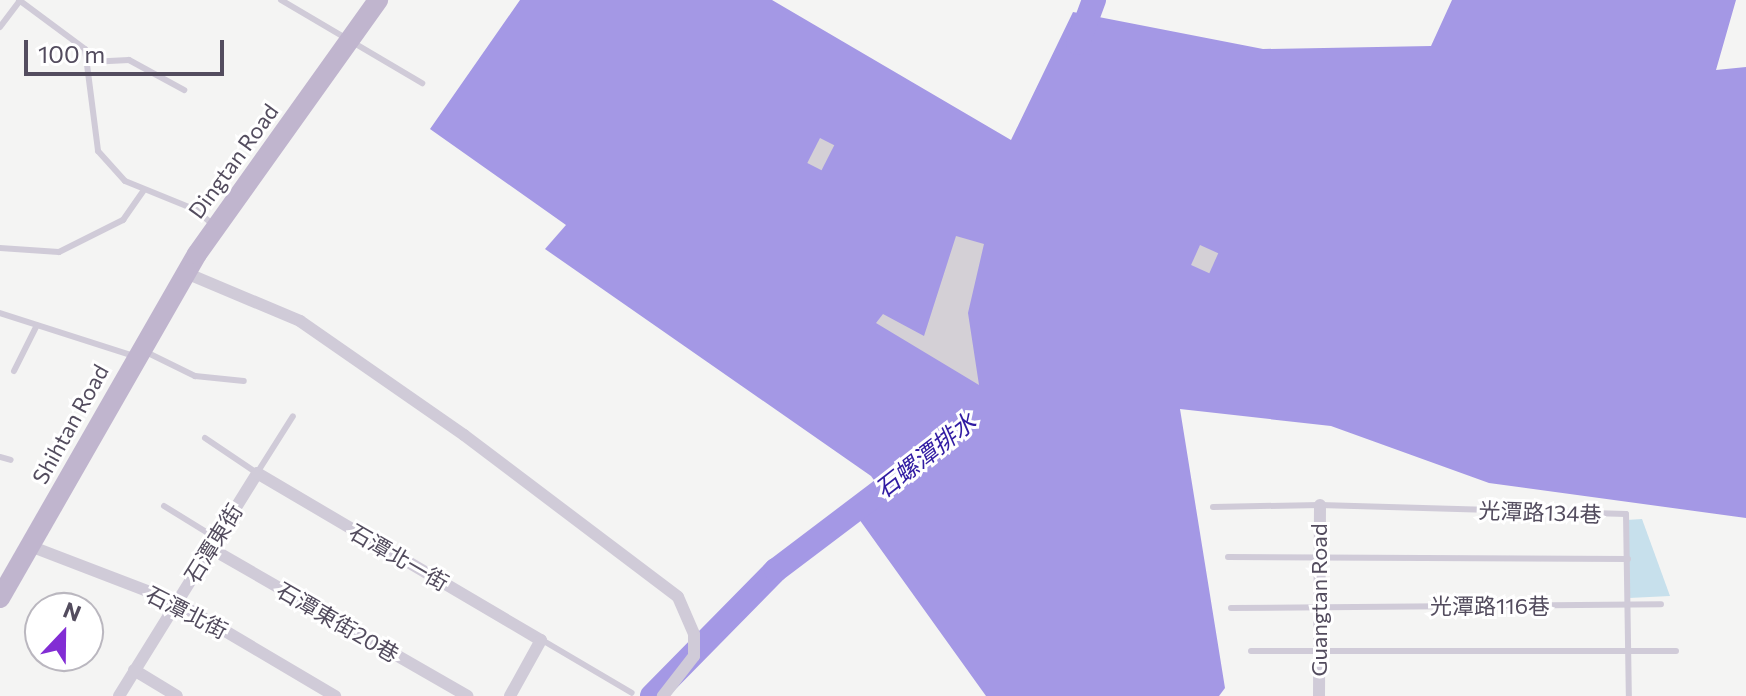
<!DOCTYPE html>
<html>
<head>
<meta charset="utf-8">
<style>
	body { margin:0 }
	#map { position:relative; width:1746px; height:696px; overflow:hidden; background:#f4f4f3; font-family:Commissioner,"Noto Sans TC",sans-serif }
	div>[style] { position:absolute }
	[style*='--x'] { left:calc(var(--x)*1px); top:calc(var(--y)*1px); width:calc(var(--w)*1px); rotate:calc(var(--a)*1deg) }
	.green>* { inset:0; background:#c7e0ec }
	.water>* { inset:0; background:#a498e5 }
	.river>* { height:24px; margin:-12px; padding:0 12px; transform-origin:12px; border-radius:12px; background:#a498e5 }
	.building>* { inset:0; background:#d4d0d6; transform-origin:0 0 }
	.service>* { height:6px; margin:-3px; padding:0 3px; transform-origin:3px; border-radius:3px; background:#d0cbd8 }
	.minor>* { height:12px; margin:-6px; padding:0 6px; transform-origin:6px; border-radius:6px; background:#d0cbd8 }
	.primary>* { height:20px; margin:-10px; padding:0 10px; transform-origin:10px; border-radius:10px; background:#c0b5ce }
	span { translate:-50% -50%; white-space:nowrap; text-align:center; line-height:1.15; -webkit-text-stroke:6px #fff; paint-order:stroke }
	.street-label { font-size:22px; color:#534c5e }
	.water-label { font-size:24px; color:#301ba2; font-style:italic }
	.north { position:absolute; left:24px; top:592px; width:80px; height:80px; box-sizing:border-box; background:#fff; border:2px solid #bab7bf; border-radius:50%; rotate:22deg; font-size:22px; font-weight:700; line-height:32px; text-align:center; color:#534c5e }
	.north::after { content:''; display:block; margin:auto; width:28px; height:36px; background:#822dd4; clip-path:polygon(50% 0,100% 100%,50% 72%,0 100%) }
	.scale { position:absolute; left:24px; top:40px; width:200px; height:36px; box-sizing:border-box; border:4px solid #534c5e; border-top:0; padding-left:10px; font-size:24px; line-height:28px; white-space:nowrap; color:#534c5e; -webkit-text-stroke:6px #fff; paint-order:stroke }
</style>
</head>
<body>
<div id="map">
	<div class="green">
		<div style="clip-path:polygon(1642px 519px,1670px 596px,1629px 598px,1626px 520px)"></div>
	</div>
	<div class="water">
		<div style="clip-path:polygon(520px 0,772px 0,1011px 140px,1073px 12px,1263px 49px,1431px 46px,1452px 0,1736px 0,1716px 70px,1746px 67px,1746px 518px,1489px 483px,1331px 426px,1180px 409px,1225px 688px,1219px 696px,986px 696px,859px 519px,887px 498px,871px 476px,545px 249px,566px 225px,430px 129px)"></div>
	</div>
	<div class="river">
		<div style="--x:1078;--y:43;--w:46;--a:-69.6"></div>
		<div style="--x:652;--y:696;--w:177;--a:-45.5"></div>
		<div style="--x:776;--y:570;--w:166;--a:-37.1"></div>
	</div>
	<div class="building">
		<div style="left:820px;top:138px;width:16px;height:28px;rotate:27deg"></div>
		<div style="clip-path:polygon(956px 236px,984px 244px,968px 313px,979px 385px,876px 323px,883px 314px,924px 336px)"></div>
		<div style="left:1200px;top:245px;width:20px;height:22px;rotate:24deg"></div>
	</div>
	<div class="service">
		<div style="--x:19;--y:0;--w:82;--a:36.6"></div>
		<div style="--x:85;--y:49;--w:103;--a:82.7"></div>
		<div style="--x:98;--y:151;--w:40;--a:48"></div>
		<div style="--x:125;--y:181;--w:77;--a:22.2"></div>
		<div style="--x:196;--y:210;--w:23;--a:41"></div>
		<div style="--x:281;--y:0;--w:164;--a:30.5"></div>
		<div style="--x:0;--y:27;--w:34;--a:-53"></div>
		<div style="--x:89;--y:62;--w:40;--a:-2.9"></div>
		<div style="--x:129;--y:60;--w:63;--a:28.6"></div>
		<div style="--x:0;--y:248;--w:59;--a:3.9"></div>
		<div style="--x:59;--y:252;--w:72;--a:-26.6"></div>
		<div style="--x:123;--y:220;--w:35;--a:-55"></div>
		<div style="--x:0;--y:313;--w:141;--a:17.8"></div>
		<div style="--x:146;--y:352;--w:55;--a:26.1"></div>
		<div style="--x:195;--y:376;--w:49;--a:5.8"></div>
		<div style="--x:14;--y:371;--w:51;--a:-63.4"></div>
		<div style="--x:205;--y:438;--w:63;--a:33.9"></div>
		<div style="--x:257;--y:473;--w:67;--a:-57.7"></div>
		<div style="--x:0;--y:457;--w:11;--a:15"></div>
		<div style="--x:164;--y:506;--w:61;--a:31.6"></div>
		<div style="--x:1213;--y:507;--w:107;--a:-1.1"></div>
		<div style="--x:1320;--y:505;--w:306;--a:1.7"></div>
		<div style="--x:1626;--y:514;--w:182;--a:89.1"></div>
		<div style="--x:1228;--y:557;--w:400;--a:0.3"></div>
		<div style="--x:1231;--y:608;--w:430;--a:-0.5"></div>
		<div style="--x:542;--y:640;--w:104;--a:30.5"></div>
		<div style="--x:1251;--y:651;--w:425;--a:0"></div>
	</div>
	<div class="minor">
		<div style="--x:186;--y:273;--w:124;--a:22.8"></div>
		<div style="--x:300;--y:321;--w:200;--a:34.8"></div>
		<div style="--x:464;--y:435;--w:268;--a:37.1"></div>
		<div style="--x:678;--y:597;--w:40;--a:66.6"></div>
		<div style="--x:694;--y:634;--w:22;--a:90"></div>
		<div style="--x:694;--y:656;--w:51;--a:127.8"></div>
		<div style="--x:30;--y:546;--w:156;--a:21"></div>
		<div style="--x:176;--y:602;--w:185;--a:30.6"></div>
		<div style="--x:210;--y:548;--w:297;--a:29.9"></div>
		<div style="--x:134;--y:670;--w:50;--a:31.2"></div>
		<div style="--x:119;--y:696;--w:262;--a:-58.2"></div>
		<div style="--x:257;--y:473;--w:329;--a:30.5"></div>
		<div style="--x:541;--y:640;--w:64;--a:119"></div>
		<div style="--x:1319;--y:696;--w:191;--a:-89.7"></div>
	</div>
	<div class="primary">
		<div style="--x:0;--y:598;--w:396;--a:-60.2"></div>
		<div style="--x:197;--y:254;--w:312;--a:-54.5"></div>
	</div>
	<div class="street-label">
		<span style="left:233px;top:161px;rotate:-54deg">Dingtan Road</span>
		<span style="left:70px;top:424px;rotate:-61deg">Shihtan Road</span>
		<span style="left:1540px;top:512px;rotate:2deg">光潭路134巷</span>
		<span style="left:213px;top:543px;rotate:-58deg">石潭東街</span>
		<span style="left:399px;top:557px;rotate:30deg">石潭北一街</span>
		<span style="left:1319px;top:600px;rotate:-90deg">Guangtan Road</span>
		<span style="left:1490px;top:606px">光潭路116巷</span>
		<span style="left:187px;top:612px;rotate:27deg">石潭北街</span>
		<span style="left:338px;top:622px;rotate:30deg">石潭東街20巷</span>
	</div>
	<div class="water-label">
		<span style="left:925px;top:455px;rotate:-38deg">石螺潭排水</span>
	</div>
	<div class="north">N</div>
	<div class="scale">100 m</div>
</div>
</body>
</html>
